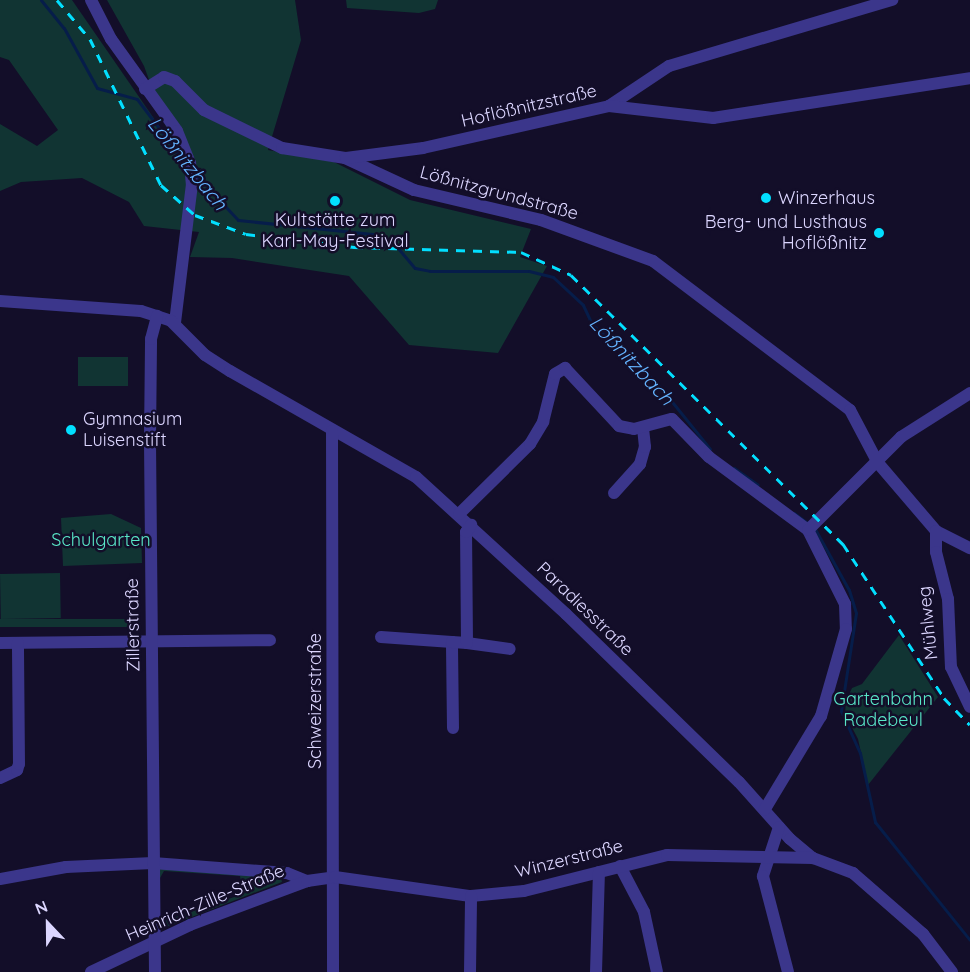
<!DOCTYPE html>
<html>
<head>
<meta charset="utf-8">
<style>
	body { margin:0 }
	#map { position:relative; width:970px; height:972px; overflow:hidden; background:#130e29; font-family:Quicksand,sans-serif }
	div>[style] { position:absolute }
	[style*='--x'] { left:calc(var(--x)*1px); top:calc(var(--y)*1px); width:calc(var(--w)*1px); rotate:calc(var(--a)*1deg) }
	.green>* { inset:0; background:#113433; transform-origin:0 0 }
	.stream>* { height:3px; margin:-1.5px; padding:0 1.5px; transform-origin:1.5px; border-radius:1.5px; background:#061d4a }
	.minor>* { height:12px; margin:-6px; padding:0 6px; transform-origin:6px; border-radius:6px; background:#3b368b }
	.rail>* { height:3px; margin-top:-1.5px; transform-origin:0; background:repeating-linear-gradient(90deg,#02dfff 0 9px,transparent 0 17px) }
	.dots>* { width:16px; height:16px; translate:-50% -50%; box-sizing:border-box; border:3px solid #130e29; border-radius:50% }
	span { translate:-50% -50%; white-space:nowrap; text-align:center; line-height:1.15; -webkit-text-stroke:5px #130e29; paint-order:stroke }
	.street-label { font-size:18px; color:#dcd6ff }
	.poi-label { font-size:18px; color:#dcd6ff }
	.left { translate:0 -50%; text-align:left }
	.right { translate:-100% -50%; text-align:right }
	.park-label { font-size:18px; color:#59e8c8 }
	.water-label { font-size:20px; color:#64b3ff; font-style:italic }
	.north { position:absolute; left:18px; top:894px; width:60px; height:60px; -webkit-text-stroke:4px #130e29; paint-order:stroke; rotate:338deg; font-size:16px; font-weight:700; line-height:24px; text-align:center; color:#dcd6ff }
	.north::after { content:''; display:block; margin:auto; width:21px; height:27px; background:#dcd6ff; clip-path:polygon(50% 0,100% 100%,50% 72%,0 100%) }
</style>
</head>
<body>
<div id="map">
	<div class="green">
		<div style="clip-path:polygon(0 0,72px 0,173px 146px,144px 66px,107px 0,295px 0,301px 40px,268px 150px,334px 162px,410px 200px,531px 229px,520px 257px,547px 266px,498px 353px,409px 345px,349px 276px,232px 258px,190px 257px,199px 232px,144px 226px,129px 202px,82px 178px,21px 182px,0 191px,0 124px,37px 146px,58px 130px,9px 60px,0 57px)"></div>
		<div style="clip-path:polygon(346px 0,438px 0,435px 9px,419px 13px,347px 8px)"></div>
		<div style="left:78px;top:357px;width:50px;height:29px"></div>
		<div style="clip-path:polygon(111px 514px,141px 528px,142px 563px,63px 566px,61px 518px)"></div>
		<div style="left:60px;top:573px;width:45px;height:60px;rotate:89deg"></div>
		<div style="left:140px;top:619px;width:8px;height:140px;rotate:90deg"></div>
		<div style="clip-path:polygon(899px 635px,938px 697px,868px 785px,858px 739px,845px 714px,846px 701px,852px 688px,862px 684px)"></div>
		<div style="clip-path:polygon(160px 867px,281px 878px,282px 882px,161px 929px,160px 916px,164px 921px,243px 894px,240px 876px,164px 871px,160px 878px)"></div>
	</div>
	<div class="stream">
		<div style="--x:41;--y:0;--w:36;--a:51"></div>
		<div style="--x:64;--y:28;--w:68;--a:61.2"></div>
		<div style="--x:97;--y:88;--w:41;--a:15.4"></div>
		<div style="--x:137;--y:99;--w:76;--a:53"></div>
		<div style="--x:195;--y:174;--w:63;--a:46.9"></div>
		<div style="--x:238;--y:220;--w:135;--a:6"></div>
		<div style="--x:372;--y:234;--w:21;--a:19"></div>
		<div style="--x:392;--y:241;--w:35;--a:50"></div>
		<div style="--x:415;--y:268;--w:15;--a:11"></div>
		<div style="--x:430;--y:271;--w:99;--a:0"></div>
		<div style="--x:529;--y:271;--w:25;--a:14"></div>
		<div style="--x:553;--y:277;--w:41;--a:43"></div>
		<div style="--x:583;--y:305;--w:21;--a:65"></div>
		<div style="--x:592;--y:324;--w:86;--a:42.2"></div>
		<div style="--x:656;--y:382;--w:86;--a:51.1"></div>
		<div style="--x:734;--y:468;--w:29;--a:35"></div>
		<div style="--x:794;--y:513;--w:20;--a:37"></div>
		<div style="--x:815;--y:529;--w:70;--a:60.9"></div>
		<div style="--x:849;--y:590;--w:24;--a:73"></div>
		<div style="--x:856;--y:613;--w:99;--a:98.7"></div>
		<div style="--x:841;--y:711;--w:46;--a:65.7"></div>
		<div style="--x:860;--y:753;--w:71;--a:77.7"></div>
		<div style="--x:875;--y:822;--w:151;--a:51.2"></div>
	</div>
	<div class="minor">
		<div style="--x:91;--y:0;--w:44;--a:62.9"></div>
		<div style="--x:111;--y:39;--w:113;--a:54.3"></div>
		<div style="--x:177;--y:131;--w:35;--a:68"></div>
		<div style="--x:190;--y:163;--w:21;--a:85"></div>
		<div style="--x:192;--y:184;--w:140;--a:97"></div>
		<div style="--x:145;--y:89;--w:22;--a:-32"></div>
		<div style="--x:164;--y:77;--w:12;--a:20"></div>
		<div style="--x:175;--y:81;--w:41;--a:45"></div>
		<div style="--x:204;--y:110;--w:87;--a:26"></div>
		<div style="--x:282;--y:148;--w:64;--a:9"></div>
		<div style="--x:345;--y:158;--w:76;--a:24.9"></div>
		<div style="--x:414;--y:190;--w:130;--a:13.3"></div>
		<div style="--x:541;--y:220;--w:119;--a:20.1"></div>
		<div style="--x:653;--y:261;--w:247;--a:37.1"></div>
		<div style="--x:850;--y:410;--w:60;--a:62.2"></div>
		<div style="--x:878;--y:463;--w:89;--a:49.5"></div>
		<div style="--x:936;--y:531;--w:38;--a:27"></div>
		<div style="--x:609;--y:106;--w:72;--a:-33.7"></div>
		<div style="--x:669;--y:66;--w:233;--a:-16.5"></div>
		<div style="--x:346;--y:158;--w:78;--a:-7.4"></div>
		<div style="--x:423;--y:148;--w:191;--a:-12.7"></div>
		<div style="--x:609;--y:106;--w:105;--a:6.6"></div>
		<div style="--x:713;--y:118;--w:260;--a:-8.8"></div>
		<div style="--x:0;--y:301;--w:141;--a:4.1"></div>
		<div style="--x:141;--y:311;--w:32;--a:18"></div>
		<div style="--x:171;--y:321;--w:48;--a:45"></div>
		<div style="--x:205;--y:355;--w:30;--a:33"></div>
		<div style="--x:230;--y:371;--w:214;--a:29.7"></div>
		<div style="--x:416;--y:477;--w:203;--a:42.4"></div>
		<div style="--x:566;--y:614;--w:241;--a:44.2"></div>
		<div style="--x:739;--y:782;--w:76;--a:48.2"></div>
		<div style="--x:790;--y:839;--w:30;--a:40"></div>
		<div style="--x:813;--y:858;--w:43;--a:20.6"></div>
		<div style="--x:853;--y:873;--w:93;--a:41.1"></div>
		<div style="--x:923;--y:934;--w:48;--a:52.7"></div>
		<div style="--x:332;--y:431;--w:541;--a:89.89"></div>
		<div style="--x:614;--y:493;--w:39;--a:-48"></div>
		<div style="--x:640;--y:464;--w:18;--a:-74"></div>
		<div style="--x:645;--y:447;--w:20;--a:-96"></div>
		<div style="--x:459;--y:514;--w:100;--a:-44.6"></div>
		<div style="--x:530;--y:444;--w:26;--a:-59"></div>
		<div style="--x:543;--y:422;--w:49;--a:-76"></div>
		<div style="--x:555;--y:374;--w:12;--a:-31"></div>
		<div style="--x:565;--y:368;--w:79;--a:47"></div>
		<div style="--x:619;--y:426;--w:15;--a:11"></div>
		<div style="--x:634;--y:429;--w:39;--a:-15"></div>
		<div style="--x:672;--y:419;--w:53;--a:45.8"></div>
		<div style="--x:709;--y:457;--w:123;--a:36.4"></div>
		<div style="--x:808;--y:530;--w:83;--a:63.4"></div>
		<div style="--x:845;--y:604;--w:25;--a:88"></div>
		<div style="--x:846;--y:629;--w:91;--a:106"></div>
		<div style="--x:821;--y:716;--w:109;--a:121.1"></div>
		<div style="--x:808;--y:530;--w:132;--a:-45"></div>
		<div style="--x:901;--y:437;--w:82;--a:-32.5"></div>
		<div style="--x:936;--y:531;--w:21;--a:90"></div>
		<div style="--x:936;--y:552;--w:49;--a:75.7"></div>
		<div style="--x:948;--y:599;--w:68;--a:87.5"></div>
		<div style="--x:951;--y:667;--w:44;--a:64.6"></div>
		<div style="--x:381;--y:637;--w:71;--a:4"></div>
		<div style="--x:0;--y:643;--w:270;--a:-0.6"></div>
		<div style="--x:467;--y:643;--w:43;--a:7.9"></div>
		<div style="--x:453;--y:728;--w:86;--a:-90.7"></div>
		<div style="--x:452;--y:642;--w:15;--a:4"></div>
		<div style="--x:467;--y:643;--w:111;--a:-90.5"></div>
		<div style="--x:466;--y:532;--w:9;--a:-54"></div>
		<div style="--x:0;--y:778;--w:19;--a:-25"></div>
		<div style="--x:17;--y:770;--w:6;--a:-72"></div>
		<div style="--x:19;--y:764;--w:121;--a:-90.5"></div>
		<div style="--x:779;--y:827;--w:52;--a:108.1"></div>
		<div style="--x:763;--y:876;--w:99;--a:75.4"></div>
		<div style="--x:620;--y:866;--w:52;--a:62.4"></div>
		<div style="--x:644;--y:912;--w:61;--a:77.8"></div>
		<div style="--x:0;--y:879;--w:67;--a:-10.3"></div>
		<div style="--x:66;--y:867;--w:87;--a:-2.6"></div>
		<div style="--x:153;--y:863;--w:134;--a:4.3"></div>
		<div style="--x:287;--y:873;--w:22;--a:22"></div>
		<div style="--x:91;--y:972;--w:110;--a:-25.4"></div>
		<div style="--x:190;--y:925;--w:125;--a:-20.6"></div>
		<div style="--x:307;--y:881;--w:28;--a:-8"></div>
		<div style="--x:335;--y:877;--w:137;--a:8"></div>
		<div style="--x:471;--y:896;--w:53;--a:-5.4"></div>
		<div style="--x:524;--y:891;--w:147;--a:-14.1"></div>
		<div style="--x:667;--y:855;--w:146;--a:1.2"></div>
		<div style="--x:155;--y:972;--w:533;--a:-90.54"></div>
		<div style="--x:150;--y:439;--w:100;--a:-89.4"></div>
		<div style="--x:151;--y:339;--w:24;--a:-75"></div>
		<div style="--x:470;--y:972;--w:76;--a:-89.2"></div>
		<div style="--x:596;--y:972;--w:100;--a:-88.3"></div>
	</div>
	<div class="rail">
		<div style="--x:57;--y:0;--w:51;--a:49.8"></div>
		<div style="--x:90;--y:39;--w:162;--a:64.1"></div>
		<div style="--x:161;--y:185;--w:45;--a:41.4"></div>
		<div style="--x:195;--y:215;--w:54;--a:20.4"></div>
		<div style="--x:246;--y:234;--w:109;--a:6.9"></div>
		<div style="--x:354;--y:247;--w:167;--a:1.7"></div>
		<div style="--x:521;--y:252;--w:55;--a:24.7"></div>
		<div style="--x:571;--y:275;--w:383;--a:44.7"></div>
		<div style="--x:843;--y:544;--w:184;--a:56.7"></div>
		<div style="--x:944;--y:698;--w:37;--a:46"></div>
	</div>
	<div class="dots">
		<div style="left:766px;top:198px;background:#02dfff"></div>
		<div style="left:335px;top:201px;background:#02dfff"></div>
		<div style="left:879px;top:233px;background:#02dfff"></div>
		<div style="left:71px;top:430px;background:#02dfff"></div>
	</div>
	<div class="street-label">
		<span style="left:529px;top:106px;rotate:-13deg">Hoflößnitzstraße</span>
		<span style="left:499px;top:193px;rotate:15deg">Lößnitzgrundstraße</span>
		<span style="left:585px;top:609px;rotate:44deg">Paradiesstraße</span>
		<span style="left:928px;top:623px;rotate:-96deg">Mühlweg</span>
		<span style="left:133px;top:625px;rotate:-91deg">Zillerstraße</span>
		<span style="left:315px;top:701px;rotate:-90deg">Schweizerstraße</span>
		<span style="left:569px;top:859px;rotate:-14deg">Winzerstraße</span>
		<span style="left:205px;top:903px;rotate:-23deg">Heinrich-Zille-Straße</span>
	</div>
	<div class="poi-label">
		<span class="left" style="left:778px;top:198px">Winzerhaus</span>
		<span style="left:335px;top:231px">Kultstätte zum<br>Karl-May-Festival</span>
		<span class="right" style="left:867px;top:233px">Berg- und Lusthaus<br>Hoflößnitz</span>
		<span class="left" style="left:83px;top:430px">Gymnasium<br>Luisenstift</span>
	</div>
	<div class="park-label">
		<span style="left:101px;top:540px">Schulgarten</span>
		<span style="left:883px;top:710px">Gartenbahn<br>Radebeul</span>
	</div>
	<div class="water-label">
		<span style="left:188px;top:163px;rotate:51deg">Lößnitzbach</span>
		<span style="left:632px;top:360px;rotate:47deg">Lößnitzbach</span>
	</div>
	<div class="north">N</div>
</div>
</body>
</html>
